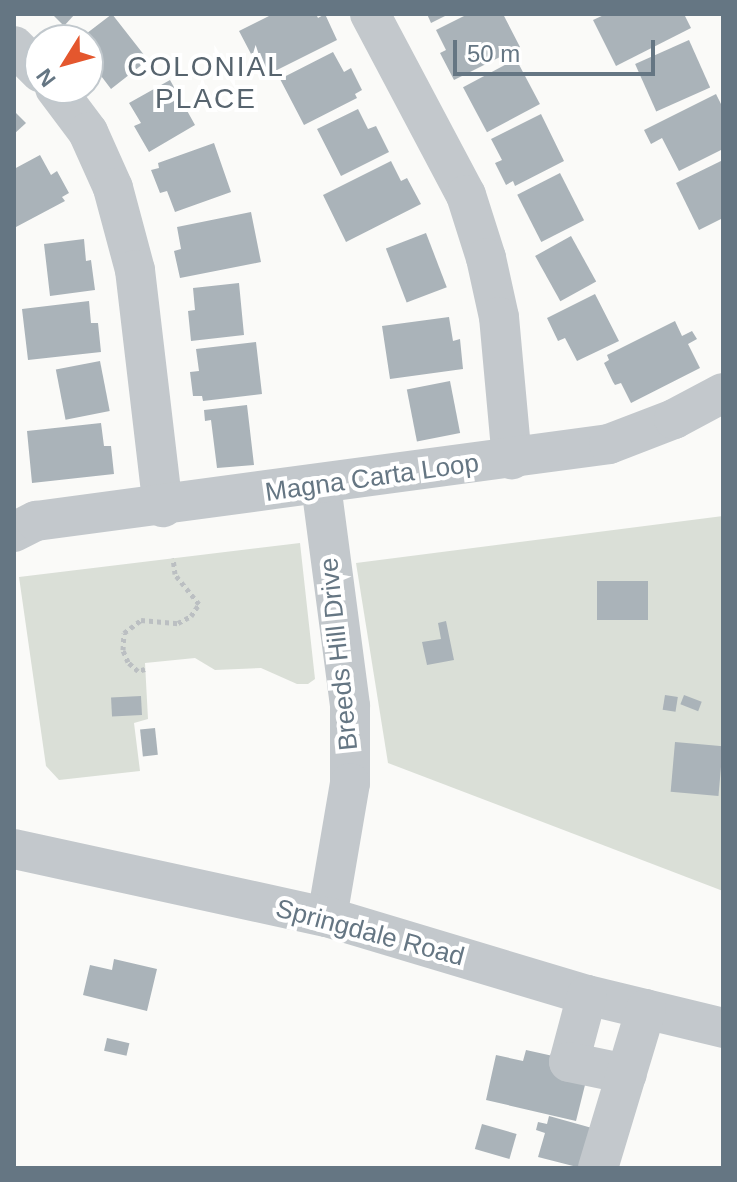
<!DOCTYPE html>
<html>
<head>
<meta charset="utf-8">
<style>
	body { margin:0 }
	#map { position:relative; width:737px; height:1182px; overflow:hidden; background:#fafaf8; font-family:Arial,sans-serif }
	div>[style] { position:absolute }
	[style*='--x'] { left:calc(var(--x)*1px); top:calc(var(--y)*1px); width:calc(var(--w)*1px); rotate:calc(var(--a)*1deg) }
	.green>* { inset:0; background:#dadfd7 }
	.building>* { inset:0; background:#aab3b9; transform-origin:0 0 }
	.path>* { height:5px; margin-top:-2.5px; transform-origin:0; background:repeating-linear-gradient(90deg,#bbbfc2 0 4px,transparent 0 8px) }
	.minor>* { height:40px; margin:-20px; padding:0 20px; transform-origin:20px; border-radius:20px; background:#c3c8cc }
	span { translate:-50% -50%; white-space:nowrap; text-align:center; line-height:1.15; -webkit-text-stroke:8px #fff; paint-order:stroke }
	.street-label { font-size:26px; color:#657683 }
	.neighbourhood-label { font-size:28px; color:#57646e; letter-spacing:2px }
	.frame { position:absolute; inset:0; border:16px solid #657683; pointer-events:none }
	.north { position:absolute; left:24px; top:24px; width:80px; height:80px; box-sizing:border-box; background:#fff; border:2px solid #c1c8cd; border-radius:50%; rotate:233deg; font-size:22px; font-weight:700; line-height:32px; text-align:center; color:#657683 }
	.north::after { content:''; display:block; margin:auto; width:28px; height:36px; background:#e4572e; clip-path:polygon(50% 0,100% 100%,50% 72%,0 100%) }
	.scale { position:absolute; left:453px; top:40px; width:202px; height:36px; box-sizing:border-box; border:4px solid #657683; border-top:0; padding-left:10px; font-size:24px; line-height:28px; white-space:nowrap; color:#657683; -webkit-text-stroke:6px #fff; paint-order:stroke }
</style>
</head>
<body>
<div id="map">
	<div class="green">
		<div style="clip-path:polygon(723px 516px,723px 891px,388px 763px,356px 563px)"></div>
		<div style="clip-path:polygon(300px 543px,315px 679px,308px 684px,297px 684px,261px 668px,215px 670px,195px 658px,145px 663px,148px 719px,134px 723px,140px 771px,59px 780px,46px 766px,19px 577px)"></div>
	</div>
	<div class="building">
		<div style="clip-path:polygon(52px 14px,75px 14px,64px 26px)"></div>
		<div style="clip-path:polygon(112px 14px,148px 60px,111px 89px,89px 60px,88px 40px,78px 40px)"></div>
		<div style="clip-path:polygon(273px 14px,316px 14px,318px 18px,325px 14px,337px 40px,263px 77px,239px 31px)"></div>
		<div style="clip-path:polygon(427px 14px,449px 14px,431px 23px)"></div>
		<div style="clip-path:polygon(468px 14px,503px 14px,520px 47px,454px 80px,440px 53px,446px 50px,436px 30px)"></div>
		<div style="clip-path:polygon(606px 14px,684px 14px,691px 28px,616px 66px,593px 20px)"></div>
		<div style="left:689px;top:40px;width:52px;height:59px;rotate:66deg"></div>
		<div style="clip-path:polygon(333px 52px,344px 72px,351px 68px,362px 90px,355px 94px,357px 98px,304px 125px,280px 79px)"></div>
		<div style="left:516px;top:59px;width:51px;height:60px;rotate:62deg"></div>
		<div style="clip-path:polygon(170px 80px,195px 125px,149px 152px,134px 126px,141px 123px,129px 103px)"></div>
		<div style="clip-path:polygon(716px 94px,723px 108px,723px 149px,679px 171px,662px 138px,651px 144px,644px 130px)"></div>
		<div style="clip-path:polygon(358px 109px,368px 129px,376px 126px,389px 152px,341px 176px,317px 129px)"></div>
		<div style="clip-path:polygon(14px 111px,26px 123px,14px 134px)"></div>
		<div style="clip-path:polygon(541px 114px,564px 161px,515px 186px,513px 181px,506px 185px,495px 163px,502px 160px,491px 139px)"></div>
		<div style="clip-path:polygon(214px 143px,231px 192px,175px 212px,167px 191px,160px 193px,151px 170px,159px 168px,158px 163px)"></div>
		<div style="clip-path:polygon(40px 155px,51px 175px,57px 171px,69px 193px,62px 197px,65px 201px,16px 227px,14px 169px)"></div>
		<div style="clip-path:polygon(723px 160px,723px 218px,699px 230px,676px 183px)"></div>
		<div style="clip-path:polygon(391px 161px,401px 181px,407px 178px,421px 204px,346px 242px,323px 195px)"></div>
		<div style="left:560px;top:173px;width:53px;height:48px;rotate:63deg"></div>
		<div style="clip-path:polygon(251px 212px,261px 262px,180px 278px,174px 251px,181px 249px,177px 227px)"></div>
		<div style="left:426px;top:233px;width:58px;height:43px;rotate:69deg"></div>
		<div style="left:571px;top:236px;width:52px;height:41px;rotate:61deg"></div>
		<div style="clip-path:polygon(84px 239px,86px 261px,91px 260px,95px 290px,50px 296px,44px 244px)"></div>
		<div style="clip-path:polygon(239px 283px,244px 335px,191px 341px,188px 311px,195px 310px,193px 288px)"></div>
		<div style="clip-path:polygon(595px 294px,619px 341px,577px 361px,565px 338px,558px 341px,547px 318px)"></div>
		<div style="clip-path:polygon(89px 301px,91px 323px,98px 323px,101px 352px,28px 360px,22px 309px)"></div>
		<div style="clip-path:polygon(449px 317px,453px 341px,460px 339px,463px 369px,390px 379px,382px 326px)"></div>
		<div style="clip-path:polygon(675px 321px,682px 336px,692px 331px,697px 339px,688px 344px,700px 368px,631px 403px,621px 383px,615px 385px,613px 382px,604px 363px,609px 360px,607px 355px)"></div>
		<div style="clip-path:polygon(256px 342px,262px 394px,203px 401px,202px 396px,193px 396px,190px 372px,199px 371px,196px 349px)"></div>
		<div style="left:100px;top:361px;width:51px;height:45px;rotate:79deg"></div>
		<div style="left:450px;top:381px;width:53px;height:44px;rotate:79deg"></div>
		<div style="clip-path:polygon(247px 405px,254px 465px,217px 468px,211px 420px,205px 421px,204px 410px)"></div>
		<div style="clip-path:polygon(101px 423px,104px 446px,111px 446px,114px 474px,32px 483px,27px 431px)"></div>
		<div style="left:597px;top:581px;width:51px;height:39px"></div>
		<div style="clip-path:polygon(446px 621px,454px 660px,427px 665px,422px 642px,441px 639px,438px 623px)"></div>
		<div style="left:665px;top:695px;width:13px;height:15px;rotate:9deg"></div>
		<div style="left:684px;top:695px;width:19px;height:10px;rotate:21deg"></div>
		<div style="left:141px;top:696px;width:19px;height:30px;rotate:87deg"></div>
		<div style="left:155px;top:728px;width:27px;height:15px;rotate:84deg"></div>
		<div style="left:675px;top:742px;width:48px;height:50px;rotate:5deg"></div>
		<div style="clip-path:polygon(114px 959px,157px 969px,147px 1011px,83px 995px,90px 965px,112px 970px)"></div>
		<div style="left:107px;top:1038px;width:23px;height:13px;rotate:13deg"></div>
		<div style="clip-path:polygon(526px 1050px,553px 1056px,550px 1068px,587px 1077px,576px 1121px,486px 1100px,496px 1055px,523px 1061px)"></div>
		<div style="clip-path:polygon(549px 1116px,592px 1128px,581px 1168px,538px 1157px,545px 1133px,536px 1130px,538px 1122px,547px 1124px)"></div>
		<div style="left:482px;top:1124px;width:36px;height:26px;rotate:16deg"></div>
	</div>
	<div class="path">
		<div style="--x:145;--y:669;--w:7;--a:164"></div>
		<div style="--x:138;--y:671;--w:13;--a:-138"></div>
		<div style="--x:128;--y:662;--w:13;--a:-113"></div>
		<div style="--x:123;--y:650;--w:17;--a:-87"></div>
		<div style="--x:124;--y:633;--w:21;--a:-37"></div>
		<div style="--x:141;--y:620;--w:37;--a:5"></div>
		<div style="--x:178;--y:623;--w:15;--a:-28"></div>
		<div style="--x:191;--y:616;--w:14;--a:-56"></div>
		<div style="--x:199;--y:604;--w:38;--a:-129"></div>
		<div style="--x:175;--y:574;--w:16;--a:-97"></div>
	</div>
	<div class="minor">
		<div style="--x:370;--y:14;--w:205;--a:62.1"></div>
		<div style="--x:466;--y:195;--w:66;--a:72.4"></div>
		<div style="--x:486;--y:258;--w:60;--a:77.6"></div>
		<div style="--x:499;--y:317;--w:143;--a:84.8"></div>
		<div style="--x:14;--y:46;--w:37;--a:45"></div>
		<div style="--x:55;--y:88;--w:55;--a:53.1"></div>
		<div style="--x:88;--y:132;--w:61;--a:65.9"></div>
		<div style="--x:113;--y:188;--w:85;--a:75"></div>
		<div style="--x:135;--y:270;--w:239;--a:83.3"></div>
		<div style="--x:321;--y:485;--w:223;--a:82.5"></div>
		<div style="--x:350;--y:706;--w:77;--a:90"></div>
		<div style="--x:350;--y:783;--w:136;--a:99.7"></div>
		<div style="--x:14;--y:532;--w:25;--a:-27"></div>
		<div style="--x:36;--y:521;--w:578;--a:-7.65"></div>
		<div style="--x:609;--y:444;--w:70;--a:-21"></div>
		<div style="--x:674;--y:419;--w:55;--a:-28"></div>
		<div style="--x:14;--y:849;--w:320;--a:12.3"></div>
		<div style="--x:327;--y:917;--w:271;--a:16.7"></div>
		<div style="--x:587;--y:995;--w:140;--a:13.6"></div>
		<div style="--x:587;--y:995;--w:69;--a:105"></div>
		<div style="--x:569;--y:1062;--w:59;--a:11.7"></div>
		<div style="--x:598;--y:1168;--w:166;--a:-73.2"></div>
	</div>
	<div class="street-label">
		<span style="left:372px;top:478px;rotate:-8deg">Magna Carta Loop</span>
		<span style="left:339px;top:654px;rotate:-96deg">Breeds Hill Drive</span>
		<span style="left:370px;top:933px;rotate:15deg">Springdale Road</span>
	</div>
	<div class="neighbourhood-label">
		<span style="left:206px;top:83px">COLONIAL<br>PLACE</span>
	</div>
	<div class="frame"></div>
	<div class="north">N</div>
	<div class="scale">50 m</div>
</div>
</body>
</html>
